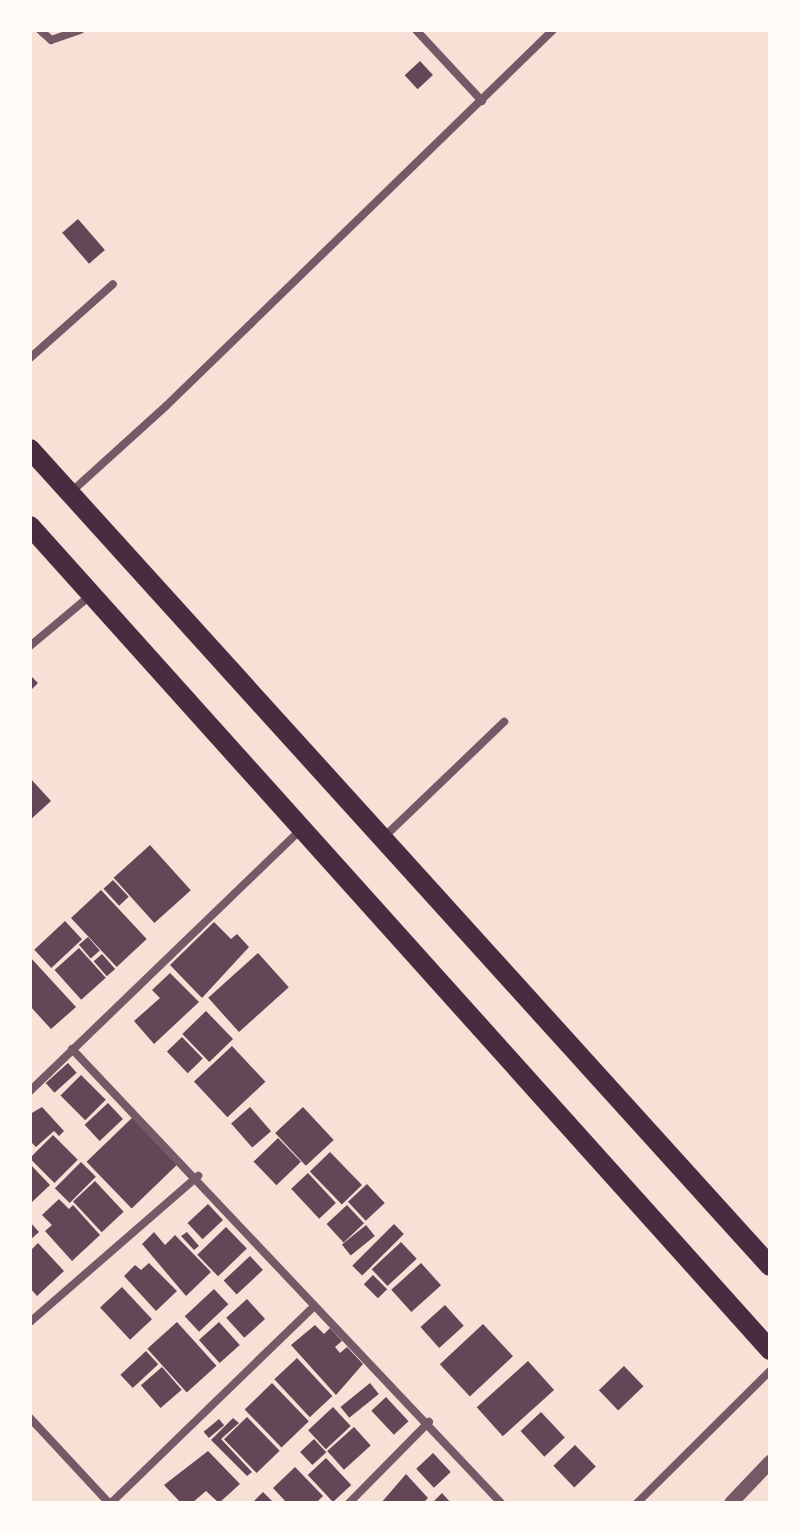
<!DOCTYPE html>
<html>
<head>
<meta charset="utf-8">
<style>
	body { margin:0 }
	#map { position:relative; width:800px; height:1533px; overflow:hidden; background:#f7e1d7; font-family:"DM Sans",sans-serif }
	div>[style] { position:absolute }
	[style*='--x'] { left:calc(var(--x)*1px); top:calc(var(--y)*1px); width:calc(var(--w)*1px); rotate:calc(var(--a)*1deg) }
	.building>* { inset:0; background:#644757; transform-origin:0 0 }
	.minor>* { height:8px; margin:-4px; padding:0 4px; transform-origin:4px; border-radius:4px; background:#755966 }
	.tertiary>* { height:14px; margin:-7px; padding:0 7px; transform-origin:7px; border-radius:7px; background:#755966 }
	.trunk>* { height:20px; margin:-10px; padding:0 10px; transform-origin:10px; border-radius:10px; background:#4a2c40 }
	span { translate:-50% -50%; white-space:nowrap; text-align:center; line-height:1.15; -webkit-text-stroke:7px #fffaf5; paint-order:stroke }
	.frame { position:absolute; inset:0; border:32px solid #fffaf5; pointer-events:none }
</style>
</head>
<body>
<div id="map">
	<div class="building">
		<div style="left:420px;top:61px;width:19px;height:21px;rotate:47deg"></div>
		<div style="left:78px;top:219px;width:41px;height:21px;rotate:49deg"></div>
		<div style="clip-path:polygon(30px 675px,38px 683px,30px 691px)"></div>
		<div style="clip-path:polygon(30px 778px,51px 801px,30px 820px)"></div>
		<div style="left:150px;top:845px;width:61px;height:49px;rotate:48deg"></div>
		<div style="left:113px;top:880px;width:23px;height:13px;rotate:47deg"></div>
		<div style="left:101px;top:890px;width:67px;height:41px;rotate:47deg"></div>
		<div style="left:65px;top:921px;width:25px;height:42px;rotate:47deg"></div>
		<div style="clip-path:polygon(214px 922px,231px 939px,237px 934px,249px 947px,202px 998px,170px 965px)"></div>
		<div style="left:88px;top:937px;width:18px;height:12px;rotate:49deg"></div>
		<div style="left:79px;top:948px;width:40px;height:33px;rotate:48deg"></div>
		<div style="left:258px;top:953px;width:46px;height:67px;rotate:48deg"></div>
		<div style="left:102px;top:954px;width:20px;height:11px;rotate:49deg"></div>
		<div style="clip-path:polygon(30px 957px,76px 1007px,51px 1029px,30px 1006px)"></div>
		<div style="clip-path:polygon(170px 973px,199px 1002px,154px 1044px,134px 1021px,160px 998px,152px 990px)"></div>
		<div style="left:206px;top:1011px;width:39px;height:33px;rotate:46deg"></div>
		<div style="left:182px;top:1037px;width:30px;height:21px;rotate:46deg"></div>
		<div style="left:232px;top:1046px;width:49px;height:52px;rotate:47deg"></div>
		<div style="left:68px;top:1063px;width:13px;height:30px;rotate:48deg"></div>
		<div style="left:81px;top:1075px;width:35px;height:29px;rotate:45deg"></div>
		<div style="left:108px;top:1103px;width:22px;height:32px;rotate:47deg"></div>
		<div style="clip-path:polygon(42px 1107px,64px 1131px,59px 1136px,54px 1131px,36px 1147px,30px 1141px,30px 1114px)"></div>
		<div style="left:250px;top:1107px;width:32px;height:25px;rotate:49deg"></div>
		<div style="left:303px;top:1107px;width:45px;height:38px;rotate:47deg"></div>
		<div style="left:134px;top:1116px;width:65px;height:66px;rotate:46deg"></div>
		<div style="left:53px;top:1135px;width:35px;height:33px;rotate:45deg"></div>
		<div style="left:278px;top:1138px;width:33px;height:34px;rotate:46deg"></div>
		<div style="left:330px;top:1152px;width:46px;height:28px;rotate:46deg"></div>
		<div style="left:81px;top:1162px;width:21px;height:37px;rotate:45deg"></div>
		<div style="clip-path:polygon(30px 1164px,50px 1185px,32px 1202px,30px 1199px)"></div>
		<div style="left:308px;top:1173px;width:41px;height:23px;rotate:47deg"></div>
		<div style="left:95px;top:1181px;width:42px;height:30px;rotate:47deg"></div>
		<div style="left:367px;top:1184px;width:26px;height:26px;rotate:47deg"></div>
		<div style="clip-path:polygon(59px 1199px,69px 1209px,73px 1205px,100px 1235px,72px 1261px,45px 1231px,52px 1225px,42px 1215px)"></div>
		<div style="left:208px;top:1204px;width:22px;height:28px;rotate:47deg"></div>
		<div style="left:347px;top:1205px;width:25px;height:28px;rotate:47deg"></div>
		<div style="clip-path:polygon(30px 1222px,39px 1232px,30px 1240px)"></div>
		<div style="left:394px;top:1224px;width:14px;height:59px;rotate:45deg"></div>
		<div style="left:366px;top:1225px;width:14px;height:31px;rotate:51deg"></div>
		<div style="left:226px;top:1227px;width:30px;height:40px;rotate:46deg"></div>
		<div style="clip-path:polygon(154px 1232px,165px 1245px,175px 1235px,211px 1272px,186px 1296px,142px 1244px)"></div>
		<div style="clip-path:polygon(187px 1232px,199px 1246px,194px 1250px,181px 1236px)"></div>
		<div style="left:401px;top:1242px;width:23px;height:40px;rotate:47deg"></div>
		<div style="clip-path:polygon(38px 1243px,64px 1271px,37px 1296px,30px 1288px,30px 1251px)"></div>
		<div style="left:250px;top:1256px;width:19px;height:36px;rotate:47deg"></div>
		<div style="clip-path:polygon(149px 1263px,177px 1291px,156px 1311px,124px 1276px,135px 1265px,141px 1270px)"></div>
		<div style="left:421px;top:1263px;width:30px;height:40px;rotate:48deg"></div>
		<div style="left:373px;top:1275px;width:20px;height:13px;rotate:45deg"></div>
		<div style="left:122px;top:1287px;width:44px;height:30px;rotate:47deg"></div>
		<div style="left:214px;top:1289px;width:21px;height:40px;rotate:47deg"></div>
		<div style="left:247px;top:1299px;width:27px;height:28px;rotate:48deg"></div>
		<div style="left:445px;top:1305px;width:28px;height:33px;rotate:48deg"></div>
		<div style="left:177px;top:1322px;width:59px;height:40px;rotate:48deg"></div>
		<div style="left:219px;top:1322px;width:31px;height:27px;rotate:48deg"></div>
		<div style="left:483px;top:1324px;width:44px;height:59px;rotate:47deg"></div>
		<div style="clip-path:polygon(315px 1325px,324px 1334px,330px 1328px,342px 1341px,335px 1347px,340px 1353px,347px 1347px,363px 1364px,336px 1395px,291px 1345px)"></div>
		<div style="left:146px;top:1351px;width:18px;height:35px;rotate:47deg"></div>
		<div style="left:297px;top:1358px;width:52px;height:31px;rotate:47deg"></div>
		<div style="left:528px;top:1361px;width:39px;height:69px;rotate:48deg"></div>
		<div style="left:624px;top:1366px;width:28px;height:35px;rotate:46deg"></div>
		<div style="left:162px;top:1367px;width:30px;height:28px;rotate:49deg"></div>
		<div style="left:272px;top:1383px;width:53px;height:38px;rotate:46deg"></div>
		<div style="left:370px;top:1383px;width:14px;height:38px;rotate:51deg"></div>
		<div style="left:386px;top:1397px;width:33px;height:20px;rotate:47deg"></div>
		<div style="left:333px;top:1407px;width:26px;height:34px;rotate:47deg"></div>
		<div style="left:541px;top:1412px;width:35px;height:28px;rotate:47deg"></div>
		<div style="left:247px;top:1417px;width:47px;height:32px;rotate:46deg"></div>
		<div style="clip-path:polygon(233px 1418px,239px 1423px,221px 1439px,252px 1472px,247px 1476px,211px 1440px)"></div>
		<div style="left:219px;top:1419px;width:8px;height:20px;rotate:50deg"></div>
		<div style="left:354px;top:1427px;width:25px;height:36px;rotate:48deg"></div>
		<div style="left:314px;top:1439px;width:18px;height:19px;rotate:47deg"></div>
		<div style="left:575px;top:1445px;width:30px;height:30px;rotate:46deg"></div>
		<div style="clip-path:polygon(208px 1451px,240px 1484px,219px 1503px,206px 1491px,192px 1503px,181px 1503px,164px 1485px)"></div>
		<div style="left:433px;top:1453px;width:26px;height:23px;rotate:47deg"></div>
		<div style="left:326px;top:1458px;width:37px;height:25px;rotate:47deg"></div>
		<div style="clip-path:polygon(295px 1467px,323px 1496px,316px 1503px,287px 1503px,273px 1488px)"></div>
		<div style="clip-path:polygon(406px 1474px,428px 1498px,423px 1503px,381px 1503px)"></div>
		<div style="clip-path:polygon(263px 1492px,274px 1503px,252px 1503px)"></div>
		<div style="clip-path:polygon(442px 1493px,451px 1503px,432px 1503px)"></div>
	</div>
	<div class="minor">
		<div style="--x:40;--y:30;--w:15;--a:42"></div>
		<div style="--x:51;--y:40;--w:31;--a:-19"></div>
		<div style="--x:416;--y:30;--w:97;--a:47.1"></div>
		<div style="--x:30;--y:358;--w:111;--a:-41.7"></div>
		<div style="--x:70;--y:493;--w:130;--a:-42.2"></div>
		<div style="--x:166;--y:406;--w:540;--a:-44.17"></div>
		<div style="--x:30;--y:646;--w:80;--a:-39.9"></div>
		<div style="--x:383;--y:838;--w:168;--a:-43.8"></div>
		<div style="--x:72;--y:1049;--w:625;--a:46.62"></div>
		<div style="--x:30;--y:1091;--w:376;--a:-44"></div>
		<div style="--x:30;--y:1322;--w:223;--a:-41"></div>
		<div style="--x:30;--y:1418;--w:116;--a:47.1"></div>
		<div style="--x:111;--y:1503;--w:283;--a:-44.1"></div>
		<div style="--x:349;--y:1503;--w:114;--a:-45.4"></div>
		<div style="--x:637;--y:1503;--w:187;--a:-44.8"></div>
	</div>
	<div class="tertiary">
		<div style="--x:731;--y:1503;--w:57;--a:-46.4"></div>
	</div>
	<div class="trunk">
		<div style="--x:30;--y:449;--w:1102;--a:47.83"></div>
		<div style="--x:30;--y:526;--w:1108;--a:48.07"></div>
	</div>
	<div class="frame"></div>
</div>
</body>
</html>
